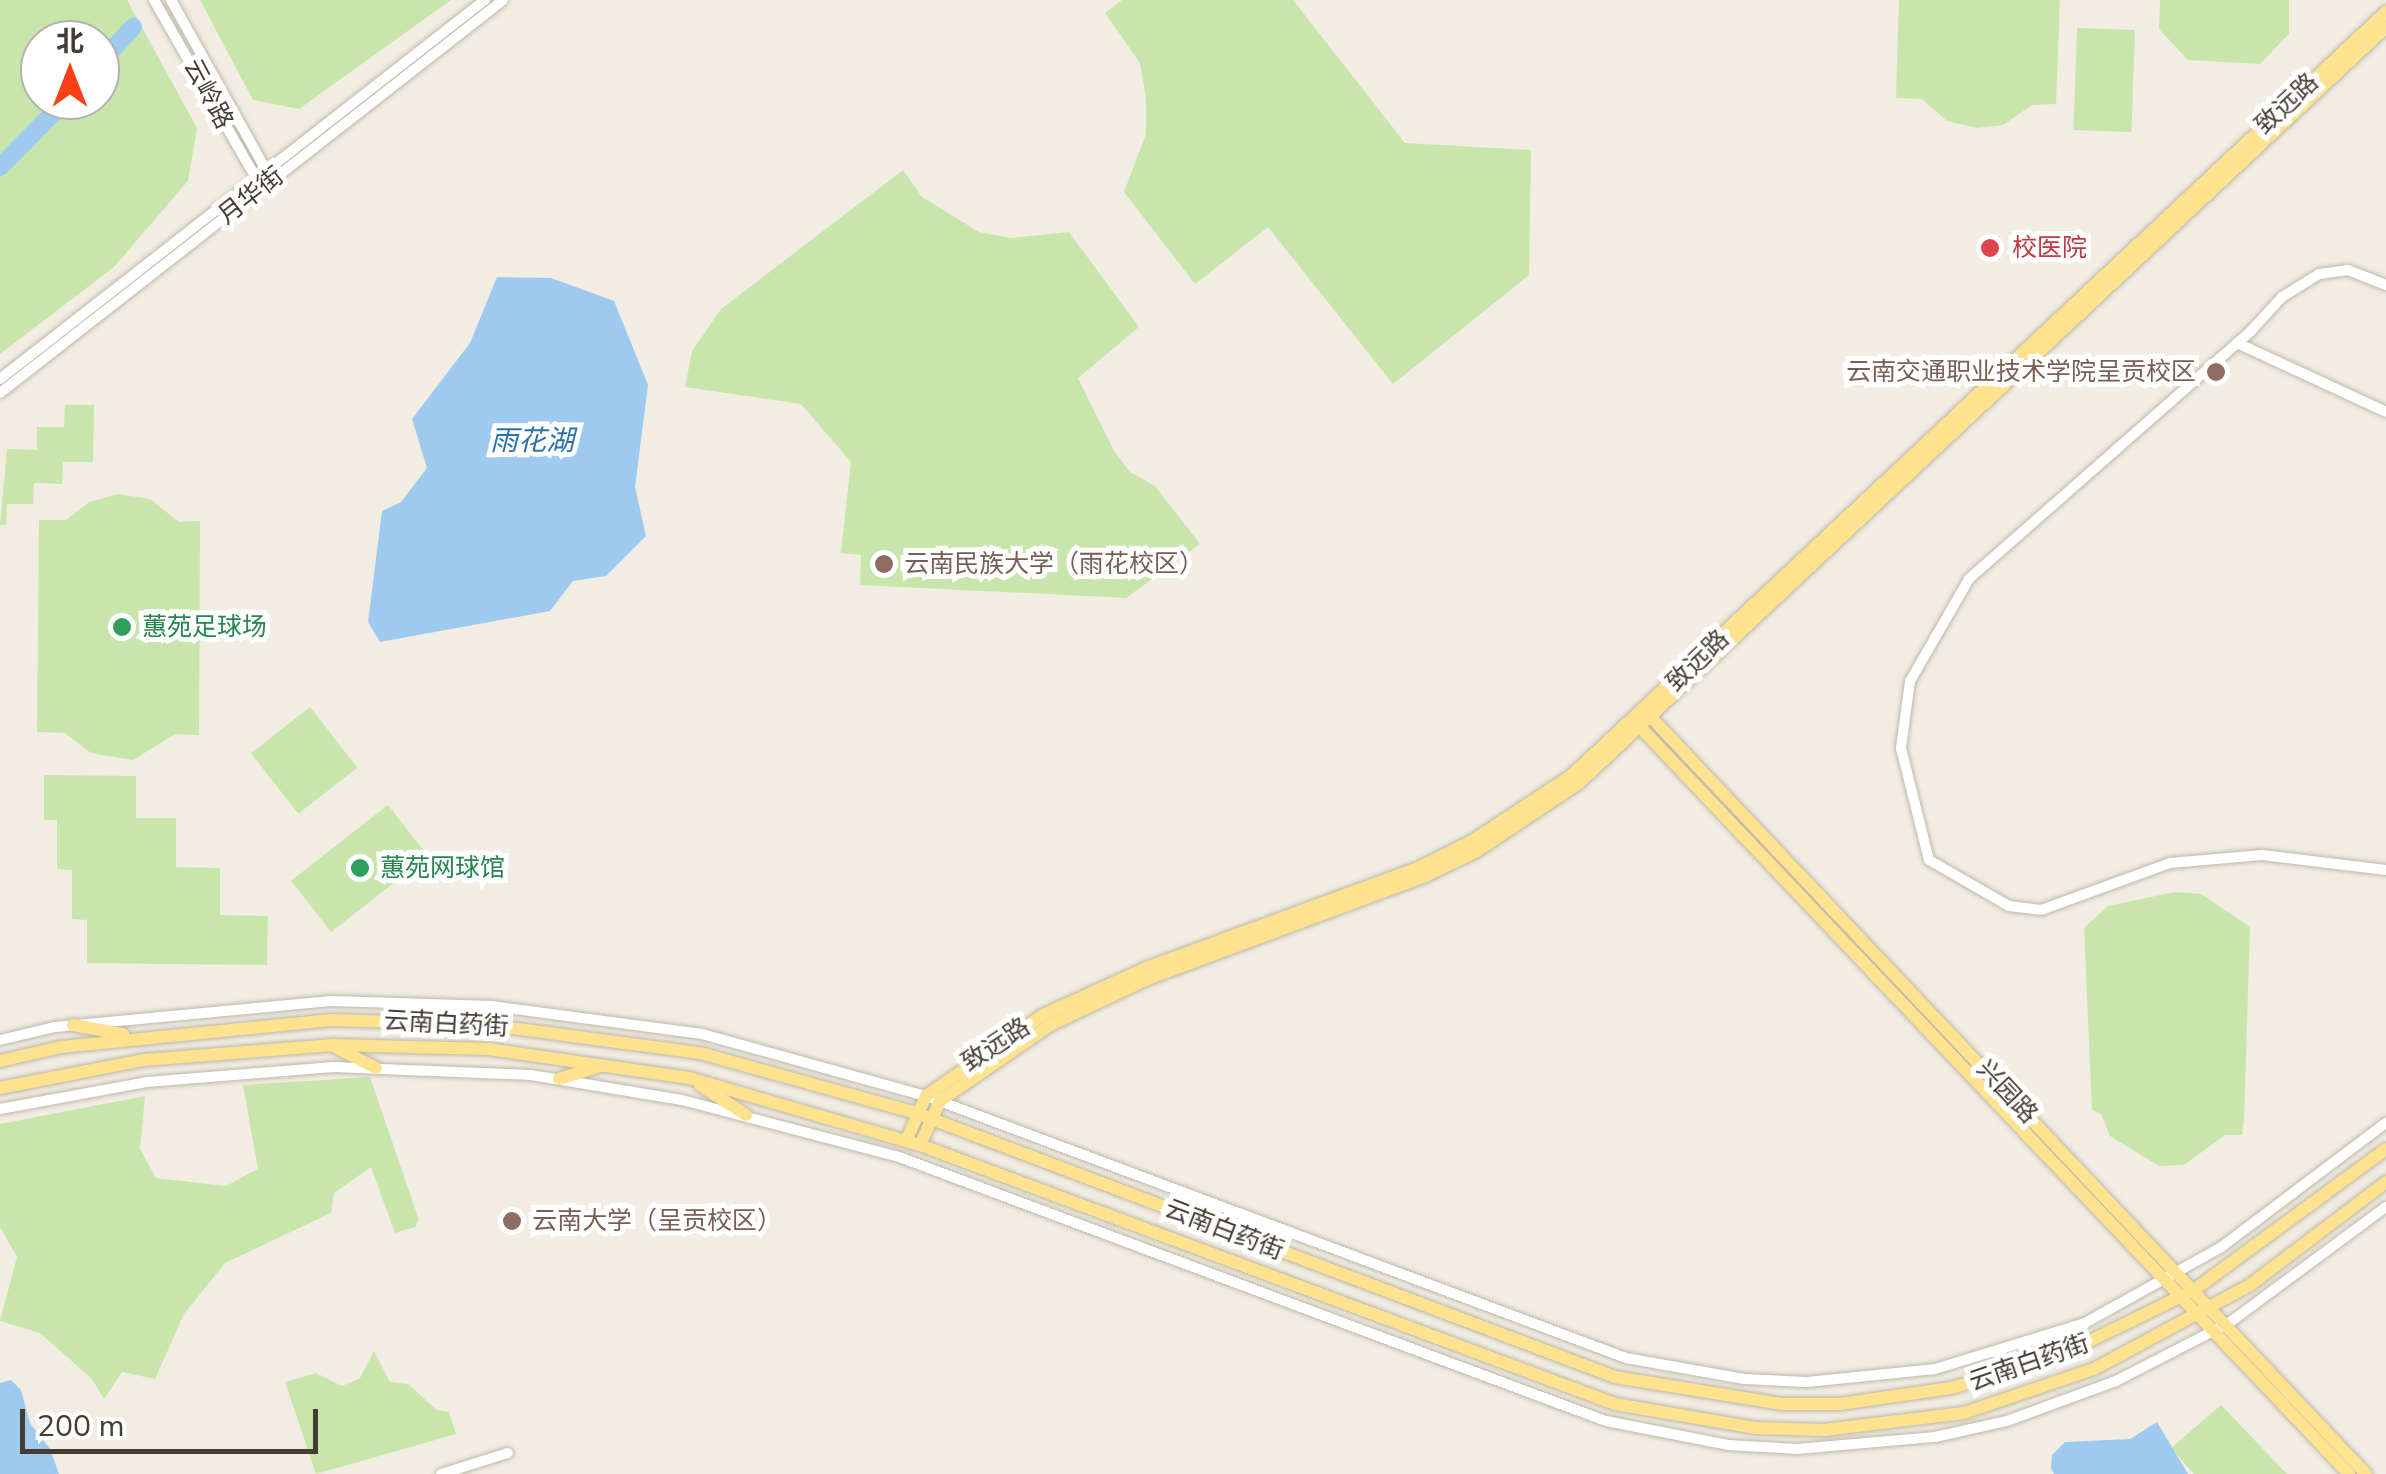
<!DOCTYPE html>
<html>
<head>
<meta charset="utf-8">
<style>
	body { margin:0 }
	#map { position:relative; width:2386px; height:1474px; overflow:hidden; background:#f1ede3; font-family:"Nunito Sans","Noto Sans SC",sans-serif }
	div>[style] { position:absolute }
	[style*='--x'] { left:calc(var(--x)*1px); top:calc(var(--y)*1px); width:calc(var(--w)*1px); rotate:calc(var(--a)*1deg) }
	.green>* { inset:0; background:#c8e6ab; transform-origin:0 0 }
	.water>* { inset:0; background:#9ecaef }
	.river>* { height:18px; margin:-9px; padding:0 9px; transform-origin:9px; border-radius:9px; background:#9ecaef }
	.roads { filter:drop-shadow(0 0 2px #bfb8a8) drop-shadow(0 0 2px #bfb8a8) }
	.minor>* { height:10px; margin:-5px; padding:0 5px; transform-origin:5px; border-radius:5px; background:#fff }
	.major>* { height:12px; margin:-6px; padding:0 6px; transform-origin:6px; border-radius:6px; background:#fde390 }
	.dots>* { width:28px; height:28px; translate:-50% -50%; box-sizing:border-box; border:5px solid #fff; border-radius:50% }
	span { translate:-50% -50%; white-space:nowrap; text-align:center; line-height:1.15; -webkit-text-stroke:10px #fff; paint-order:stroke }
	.street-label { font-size:25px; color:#433d33 }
	.health-label { font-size:25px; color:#be3a42 }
	.left { translate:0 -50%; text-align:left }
	.education-label { font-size:25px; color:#785e54 }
	.right { translate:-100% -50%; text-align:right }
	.leisure-label { font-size:25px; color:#27864d }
	.water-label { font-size:28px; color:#2f71ac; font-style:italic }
	.north { position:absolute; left:20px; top:20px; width:100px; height:100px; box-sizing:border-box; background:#fff; border:2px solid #b4b1ad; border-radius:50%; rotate:0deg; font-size:28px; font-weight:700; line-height:40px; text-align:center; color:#433d33 }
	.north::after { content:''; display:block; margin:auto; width:35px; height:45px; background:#f74013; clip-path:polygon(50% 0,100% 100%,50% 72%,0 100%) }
	.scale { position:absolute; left:20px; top:1409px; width:298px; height:45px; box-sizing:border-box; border:5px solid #433d33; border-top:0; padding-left:12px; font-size:30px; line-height:35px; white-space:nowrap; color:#433d33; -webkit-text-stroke:8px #fff; paint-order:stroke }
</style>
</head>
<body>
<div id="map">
	<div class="green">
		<div style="clip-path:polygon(evenodd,0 0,127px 0,197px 128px,188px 181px,114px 267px,0 354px,0 0,40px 40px,100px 40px,100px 100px,40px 100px,40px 40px)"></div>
		<div style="clip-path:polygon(200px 0,451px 0,299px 109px,253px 100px)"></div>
		<div style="clip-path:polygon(1122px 0,1293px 0,1405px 143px,1531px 150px,1529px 275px,1393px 384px,1268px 227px,1195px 284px,1124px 192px,1146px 134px,1146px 98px,1140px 63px,1105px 13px)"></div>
		<div style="clip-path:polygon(1899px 0,2060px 0,2056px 104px,2032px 105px,2003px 125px,1977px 128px,1947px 121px,1922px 99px,1896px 98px)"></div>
		<div style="clip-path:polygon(2160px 0,2289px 0,2289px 34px,2260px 64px,2188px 60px,2159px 29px)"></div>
		<div style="left:2077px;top:28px;width:58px;height:102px;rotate:2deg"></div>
		<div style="clip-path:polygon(903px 170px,922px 197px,979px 232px,1011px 238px,1069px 232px,1139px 327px,1078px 378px,1114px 451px,1130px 472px,1155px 486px,1200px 544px,1126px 598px,860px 585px,861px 555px,841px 553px,851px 462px,801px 404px,685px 387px,692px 351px,721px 309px)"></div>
		<div style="clip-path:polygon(65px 405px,94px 405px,93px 462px,63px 462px,62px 484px,34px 483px,33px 504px,7px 504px,6px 525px,0 525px,7px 449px,37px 450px,37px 427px,64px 427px)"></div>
		<div style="clip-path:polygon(118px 494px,150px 499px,179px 522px,200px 521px,199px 735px,175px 734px,133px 760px,91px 753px,65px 733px,37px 732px,39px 520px,66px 520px,89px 502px)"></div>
		<div style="left:310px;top:707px;width:77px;height:75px;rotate:52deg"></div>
		<div style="clip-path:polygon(44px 775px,136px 776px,136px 818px,176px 818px,176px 867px,220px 868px,220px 915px,268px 916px,267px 965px,87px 963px,87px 920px,72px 919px,72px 870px,57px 869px,57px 820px,44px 820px)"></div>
		<div style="left:388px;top:805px;width:65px;height:123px;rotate:52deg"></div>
		<div style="clip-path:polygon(2175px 892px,2201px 894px,2250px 927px,2244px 1121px,2242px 1135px,2225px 1135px,2184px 1165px,2159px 1166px,2110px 1136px,2101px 1114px,2092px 1110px,2084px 928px,2108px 906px)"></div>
		<div style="clip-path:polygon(370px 1077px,419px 1220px,415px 1227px,395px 1233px,371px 1167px,334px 1193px,331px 1213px,225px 1263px,184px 1314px,155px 1379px,122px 1372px,104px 1399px,92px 1379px,40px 1333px,0 1321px,17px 1257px,0 1227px,0 1124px,145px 1096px,140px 1149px,156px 1178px,226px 1186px,258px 1169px,243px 1085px)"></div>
		<div style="clip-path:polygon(374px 1351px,390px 1382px,408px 1384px,437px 1410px,449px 1412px,456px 1434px,316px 1474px,285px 1382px,316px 1373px,342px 1386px,360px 1378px)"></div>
		<div style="clip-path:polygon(2221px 1405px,2287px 1474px,2194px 1474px,2171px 1448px)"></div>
	</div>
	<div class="water">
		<div style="clip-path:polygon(497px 277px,551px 278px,614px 301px,648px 385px,635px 487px,646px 536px,606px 576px,573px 581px,550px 611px,380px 642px,368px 622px,382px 511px,401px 502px,427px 468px,412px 419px,470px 343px)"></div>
		<div style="clip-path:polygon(11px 1380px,21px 1390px,30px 1423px,50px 1449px,59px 1474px,0 1474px,0 1383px)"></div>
		<div style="clip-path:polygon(2157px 1422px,2188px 1474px,2054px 1474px,2051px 1468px,2052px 1455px,2065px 1442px,2130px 1439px)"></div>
	</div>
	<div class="river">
		<div style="--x:100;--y:63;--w:49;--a:-47.5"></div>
		<div style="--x:0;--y:167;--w:94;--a:-45.4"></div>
	</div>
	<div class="roads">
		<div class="minor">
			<div style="--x:154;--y:0;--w:211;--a:60.2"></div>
			<div style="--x:171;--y:0;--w:201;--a:60.8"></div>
			<div style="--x:2386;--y:285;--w:41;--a:-158.5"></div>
			<div style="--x:2348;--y:270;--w:29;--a:172"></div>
			<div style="--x:2319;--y:274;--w:44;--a:148.1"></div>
			<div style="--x:2282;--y:297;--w:46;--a:132.4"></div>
			<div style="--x:2251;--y:331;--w:376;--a:138.7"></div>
			<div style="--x:1969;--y:579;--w:118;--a:120"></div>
			<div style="--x:1910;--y:681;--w:68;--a:97.7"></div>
			<div style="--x:1901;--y:748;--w:115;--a:76"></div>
			<div style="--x:1929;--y:860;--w:92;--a:29.9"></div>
			<div style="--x:2009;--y:906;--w:32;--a:7"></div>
			<div style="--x:2041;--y:910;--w:137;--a:-20"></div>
			<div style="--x:2170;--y:863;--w:92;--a:-5"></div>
			<div style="--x:2262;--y:855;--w:125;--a:6.9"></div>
			<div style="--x:2237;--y:343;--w:164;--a:24.8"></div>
			<div style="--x:0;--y:379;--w:616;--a:-38.01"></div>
			<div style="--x:0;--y:393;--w:638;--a:-38"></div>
			<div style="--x:0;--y:1040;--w:57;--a:-13.3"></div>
			<div style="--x:55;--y:1027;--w:277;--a:-5.4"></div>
			<div style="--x:331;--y:1001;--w:161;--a:1.8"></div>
			<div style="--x:492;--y:1006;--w:212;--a:7.6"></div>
			<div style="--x:702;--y:1034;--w:232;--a:15.5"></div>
			<div style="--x:926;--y:1096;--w:747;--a:20.52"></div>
			<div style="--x:1626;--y:1358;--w:120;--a:10.1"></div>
			<div style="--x:1744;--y:1379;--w:63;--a:2.7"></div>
			<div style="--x:1807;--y:1382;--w:129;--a:-5.8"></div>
			<div style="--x:1935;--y:1369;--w:157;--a:-17"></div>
			<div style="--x:2085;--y:1323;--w:154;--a:-29.1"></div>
			<div style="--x:2220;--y:1248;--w:208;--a:-37"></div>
			<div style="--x:0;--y:1109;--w:149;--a:-10.4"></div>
			<div style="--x:147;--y:1082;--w:187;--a:-4.6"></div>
			<div style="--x:333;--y:1067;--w:198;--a:2.3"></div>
			<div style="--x:531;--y:1075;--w:153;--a:9.4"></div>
			<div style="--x:682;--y:1100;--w:224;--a:14.7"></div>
			<div style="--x:899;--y:1157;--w:755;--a:20.48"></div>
			<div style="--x:1606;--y:1421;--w:124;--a:11.1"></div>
			<div style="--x:1728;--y:1445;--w:69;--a:3.3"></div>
			<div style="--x:1797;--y:1449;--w:139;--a:-5"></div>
			<div style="--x:1935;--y:1437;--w:74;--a:-12.5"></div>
			<div style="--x:2007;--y:1421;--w:116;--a:-20.2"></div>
			<div style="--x:2116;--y:1381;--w:127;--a:-27.2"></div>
			<div style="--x:2229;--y:1323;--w:195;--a:-36.5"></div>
			<div style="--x:441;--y:1474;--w:70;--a:-17.4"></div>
		</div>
		<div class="major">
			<div style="--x:1647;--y:713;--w:1047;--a:46.63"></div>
			<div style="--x:1638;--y:725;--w:1033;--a:46.49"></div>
			<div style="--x:73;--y:1025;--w:51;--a:10.2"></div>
			<div style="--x:335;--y:1047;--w:46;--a:27.1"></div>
			<div style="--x:0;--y:1061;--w:63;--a:-12.9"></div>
			<div style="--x:61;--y:1047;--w:272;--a:-5.7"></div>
			<div style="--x:332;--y:1020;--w:157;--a:1.8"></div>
			<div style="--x:489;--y:1025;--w:213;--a:7.6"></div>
			<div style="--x:700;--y:1053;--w:224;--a:15.5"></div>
			<div style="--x:916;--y:1113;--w:747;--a:20.69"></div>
			<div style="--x:1615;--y:1377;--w:168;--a:9.2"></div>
			<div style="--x:1781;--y:1404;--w:59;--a:0"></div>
			<div style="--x:1840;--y:1404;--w:112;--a:-8.2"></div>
			<div style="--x:1951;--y:1388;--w:110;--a:-16.3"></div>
			<div style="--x:2057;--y:1357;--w:153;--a:-26.1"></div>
			<div style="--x:2194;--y:1290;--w:238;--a:-36.3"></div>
			<div style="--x:559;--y:1079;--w:43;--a:-17.6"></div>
			<div style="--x:700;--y:1085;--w:55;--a:33.1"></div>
			<div style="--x:0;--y:1088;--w:147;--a:-11"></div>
			<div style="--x:144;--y:1060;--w:190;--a:-4.5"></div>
			<div style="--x:333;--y:1045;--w:155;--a:1.5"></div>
			<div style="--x:488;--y:1049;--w:203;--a:8.2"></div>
			<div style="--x:689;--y:1078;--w:241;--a:16.2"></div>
			<div style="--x:920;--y:1145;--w:742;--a:20.44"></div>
			<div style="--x:1615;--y:1404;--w:142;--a:9.7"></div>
			<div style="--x:1755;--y:1428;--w:69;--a:1.7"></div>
			<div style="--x:1824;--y:1430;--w:141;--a:-6.9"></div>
			<div style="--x:1964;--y:1413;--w:137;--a:-18.7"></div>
			<div style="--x:2094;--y:1369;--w:177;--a:-28.3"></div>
			<div style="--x:2250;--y:1285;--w:171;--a:-37.1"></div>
			<div style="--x:906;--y:1141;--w:49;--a:-66"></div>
			<div style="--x:926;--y:1096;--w:142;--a:-34.7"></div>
			<div style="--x:1043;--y:1015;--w:113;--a:-24.5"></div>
			<div style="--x:1146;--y:968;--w:290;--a:-20.2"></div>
			<div style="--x:1418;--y:868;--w:60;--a:-26.6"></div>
			<div style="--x:1472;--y:841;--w:120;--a:-33.4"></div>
			<div style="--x:1572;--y:775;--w:1116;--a:-43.15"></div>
			<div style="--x:920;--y:1145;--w:48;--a:-65.6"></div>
			<div style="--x:940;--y:1101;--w:134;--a:-34.6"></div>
			<div style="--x:1050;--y:1025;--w:110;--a:-25.2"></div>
			<div style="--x:1150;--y:978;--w:291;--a:-20.3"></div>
			<div style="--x:1423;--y:877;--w:60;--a:-25.7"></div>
			<div style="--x:1477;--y:851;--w:123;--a:-33.7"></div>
			<div style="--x:1579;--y:783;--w:1106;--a:-43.13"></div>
		</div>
	</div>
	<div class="dots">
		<div style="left:1990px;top:248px;background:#e0444e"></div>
		<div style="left:2216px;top:372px;background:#8d6e63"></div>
		<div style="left:884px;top:564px;background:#8d6e63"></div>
		<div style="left:122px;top:627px;background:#2e9e5b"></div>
		<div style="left:360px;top:868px;background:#2e9e5b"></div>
		<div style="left:512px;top:1221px;background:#8d6e63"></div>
	</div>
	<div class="street-label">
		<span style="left:208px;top:94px;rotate:62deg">云岭路</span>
		<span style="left:2287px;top:104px;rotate:-43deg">致远路</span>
		<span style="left:251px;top:196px;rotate:-38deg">月华街</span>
		<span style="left:1698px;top:661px;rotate:-44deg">致远路</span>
		<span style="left:446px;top:1024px;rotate:3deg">云南白药街</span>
		<span style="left:996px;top:1045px;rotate:-33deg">致远路</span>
		<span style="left:2007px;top:1092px;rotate:47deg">兴园路</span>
		<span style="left:1224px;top:1230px;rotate:21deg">云南白药街</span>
		<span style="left:2029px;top:1363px;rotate:-19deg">云南白药街</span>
	</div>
	<div class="health-label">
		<span class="left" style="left:2012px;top:248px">校医院</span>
	</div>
	<div class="education-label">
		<span class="right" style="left:2196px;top:372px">云南交通职业技术学院呈贡校区</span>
		<span class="left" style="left:904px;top:564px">云南民族大学（雨花校区）</span>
		<span class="left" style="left:532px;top:1221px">云南大学（呈贡校区）</span>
	</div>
	<div class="leisure-label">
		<span class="left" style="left:142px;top:627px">蕙苑足球场</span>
		<span class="left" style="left:380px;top:868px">蕙苑网球馆</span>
	</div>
	<div class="water-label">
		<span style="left:532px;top:441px">雨花湖</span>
	</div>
	<div class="north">北</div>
	<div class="scale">200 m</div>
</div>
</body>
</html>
